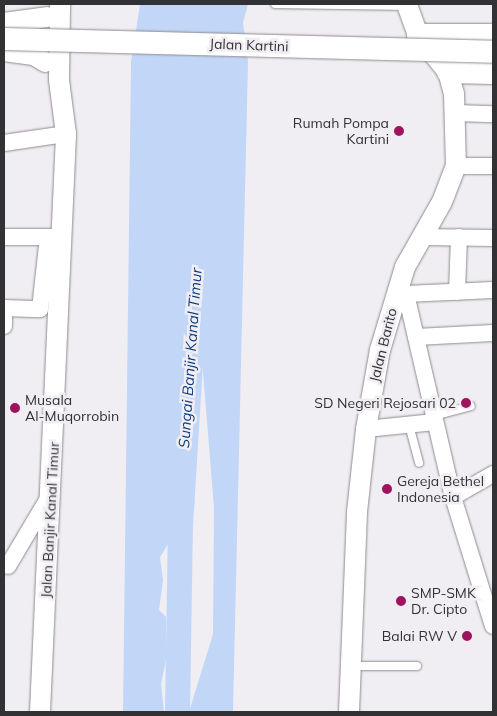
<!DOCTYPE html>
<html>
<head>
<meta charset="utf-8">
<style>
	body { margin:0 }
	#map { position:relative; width:497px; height:716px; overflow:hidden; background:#f1eef3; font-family:Mulish,sans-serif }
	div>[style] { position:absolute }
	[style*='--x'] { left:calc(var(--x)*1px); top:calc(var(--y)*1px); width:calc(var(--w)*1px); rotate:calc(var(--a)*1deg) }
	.water>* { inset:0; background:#c2d7f8 }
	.river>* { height:25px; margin:-12.5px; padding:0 12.5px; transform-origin:12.5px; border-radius:12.5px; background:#c2d7f8 }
	.roads { filter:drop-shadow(0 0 1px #8e8b8f) drop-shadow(0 0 1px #8e8b8f) }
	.service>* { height:8px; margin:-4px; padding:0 4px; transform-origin:4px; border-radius:4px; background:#fff }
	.minor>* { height:16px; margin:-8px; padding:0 8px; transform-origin:8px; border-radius:8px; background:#fff }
	.tertiary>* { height:20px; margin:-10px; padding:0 10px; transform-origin:10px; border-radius:10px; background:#fff }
	.secondary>* { height:22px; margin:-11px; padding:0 11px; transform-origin:11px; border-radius:11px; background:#fff }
	.bridges { filter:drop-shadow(0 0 1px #8e8b8f) drop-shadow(0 0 1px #8e8b8f) }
	.secondary-bridge>* { height:22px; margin:-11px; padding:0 11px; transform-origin:11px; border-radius:11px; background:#fff }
	.dots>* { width:14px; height:14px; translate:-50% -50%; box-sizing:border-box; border:2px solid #f1eef3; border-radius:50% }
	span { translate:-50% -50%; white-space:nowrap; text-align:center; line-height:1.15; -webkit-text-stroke:5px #f1eef3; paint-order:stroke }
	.street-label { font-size:14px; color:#323133 }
	.poi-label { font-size:14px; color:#323133 }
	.right { translate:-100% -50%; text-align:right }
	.left { translate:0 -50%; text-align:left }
	.water-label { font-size:15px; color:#0b3a80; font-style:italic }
	.frame { position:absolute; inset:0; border:5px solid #323133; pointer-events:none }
</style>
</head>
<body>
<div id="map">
	<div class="water">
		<div style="clip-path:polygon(140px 4px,248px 4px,243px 23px,248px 62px,233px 712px,189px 712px,213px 634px,214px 508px,199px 323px,187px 338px,194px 373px,193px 397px,181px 422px,181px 435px,195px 502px,160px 557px,163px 580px,159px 610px,166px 617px,166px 660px,161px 684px,164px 712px,123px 712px,131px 62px)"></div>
	</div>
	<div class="river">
		<div style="--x:177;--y:712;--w:186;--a:-89.1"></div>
		<div style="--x:180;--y:526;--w:228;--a:-86.5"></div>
	</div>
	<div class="roads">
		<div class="service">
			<div style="--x:275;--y:4;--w:131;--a:0.9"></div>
			<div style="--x:434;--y:416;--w:38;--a:-15"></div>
			<div style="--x:409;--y:425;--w:39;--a:75"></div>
			<div style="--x:352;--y:666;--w:65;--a:0"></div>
		</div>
		<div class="minor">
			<div style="--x:456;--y:113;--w:37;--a:2"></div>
			<div style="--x:4;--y:143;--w:63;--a:-8.3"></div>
			<div style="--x:456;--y:166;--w:37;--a:0"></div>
			<div style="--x:4;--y:237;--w:52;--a:0"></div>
			<div style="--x:422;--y:237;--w:71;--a:0.8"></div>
			<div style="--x:396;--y:290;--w:11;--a:22"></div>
			<div style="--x:406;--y:294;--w:208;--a:77"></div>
			<div style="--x:453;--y:497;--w:135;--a:72.8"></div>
			<div style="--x:457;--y:292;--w:55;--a:-87.9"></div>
			<div style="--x:406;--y:294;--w:87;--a:-2.6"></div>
			<div style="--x:4;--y:308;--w:36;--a:2"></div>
			<div style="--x:40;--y:309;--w:72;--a:-83.7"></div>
			<div style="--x:4;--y:326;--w:18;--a:-90"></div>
			<div style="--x:416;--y:337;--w:77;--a:-3"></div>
			<div style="--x:366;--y:429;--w:69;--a:-5.8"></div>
			<div style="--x:453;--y:497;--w:46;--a:-29.9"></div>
			<div style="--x:8;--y:566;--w:80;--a:-59.3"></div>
		</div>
		<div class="tertiary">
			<div style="--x:4;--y:23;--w:43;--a:-7.9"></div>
			<div style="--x:4;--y:51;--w:30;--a:8"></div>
			<div style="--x:34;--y:55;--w:13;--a:32"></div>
			<div style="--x:40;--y:712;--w:579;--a:-87.42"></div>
			<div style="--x:66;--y:134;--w:54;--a:-97.4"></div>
			<div style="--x:59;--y:80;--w:76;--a:-89.2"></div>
			<div style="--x:349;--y:712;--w:200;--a:-87.7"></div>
			<div style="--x:357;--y:512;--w:83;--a:-83.8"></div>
			<div style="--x:366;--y:429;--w:80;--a:-80"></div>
			<div style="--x:380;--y:350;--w:87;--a:-73.2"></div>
			<div style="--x:405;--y:267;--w:75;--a:-60.4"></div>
			<div style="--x:442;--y:202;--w:39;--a:-69"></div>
			<div style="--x:456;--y:166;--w:72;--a:-91.6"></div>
			<div style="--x:454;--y:94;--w:23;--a:-105"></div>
			<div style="--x:448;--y:72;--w:48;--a:-129"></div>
			<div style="--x:418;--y:35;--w:33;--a:-110"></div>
		</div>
		<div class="secondary">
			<div style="--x:418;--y:35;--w:75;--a:0"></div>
			<div style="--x:448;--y:72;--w:45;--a:1.3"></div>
		</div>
	</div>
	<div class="bridges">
		<div class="secondary-bridge">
			<div style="--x:4;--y:39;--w:489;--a:1.5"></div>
		</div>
	</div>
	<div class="dots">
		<div style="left:399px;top:131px;background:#9e125e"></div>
		<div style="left:466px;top:403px;background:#9e125e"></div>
		<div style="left:15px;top:408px;background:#9e125e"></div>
		<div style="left:387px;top:489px;background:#9e125e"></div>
		<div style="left:401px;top:601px;background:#9e125e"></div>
		<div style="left:467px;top:636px;background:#9e125e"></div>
	</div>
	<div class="street-label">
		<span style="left:249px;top:45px;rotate:2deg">Jalan Kartini</span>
		<span style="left:383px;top:345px;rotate:-76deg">Jalan Barito</span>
		<span style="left:50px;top:520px;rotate:-87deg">Jalan Banjir Kanal Timur</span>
	</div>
	<div class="poi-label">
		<span class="right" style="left:389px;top:131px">Rumah Pompa<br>Kartini</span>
		<span class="left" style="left:25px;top:408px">Musala<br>Al-Muqorrobin</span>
		<span class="right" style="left:456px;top:403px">SD Negeri Rejosari 02</span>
		<span class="left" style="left:397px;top:489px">Gereja Bethel<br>Indonesia</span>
		<span class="left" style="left:411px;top:601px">SMP-SMK<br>Dr. Cipto</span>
		<span class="right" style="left:457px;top:636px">Balai RW V</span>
	</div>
	<div class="water-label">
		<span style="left:190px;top:358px;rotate:-86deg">Sungai Banjir Kanal Timur</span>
	</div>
	<div class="frame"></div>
</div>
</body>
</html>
